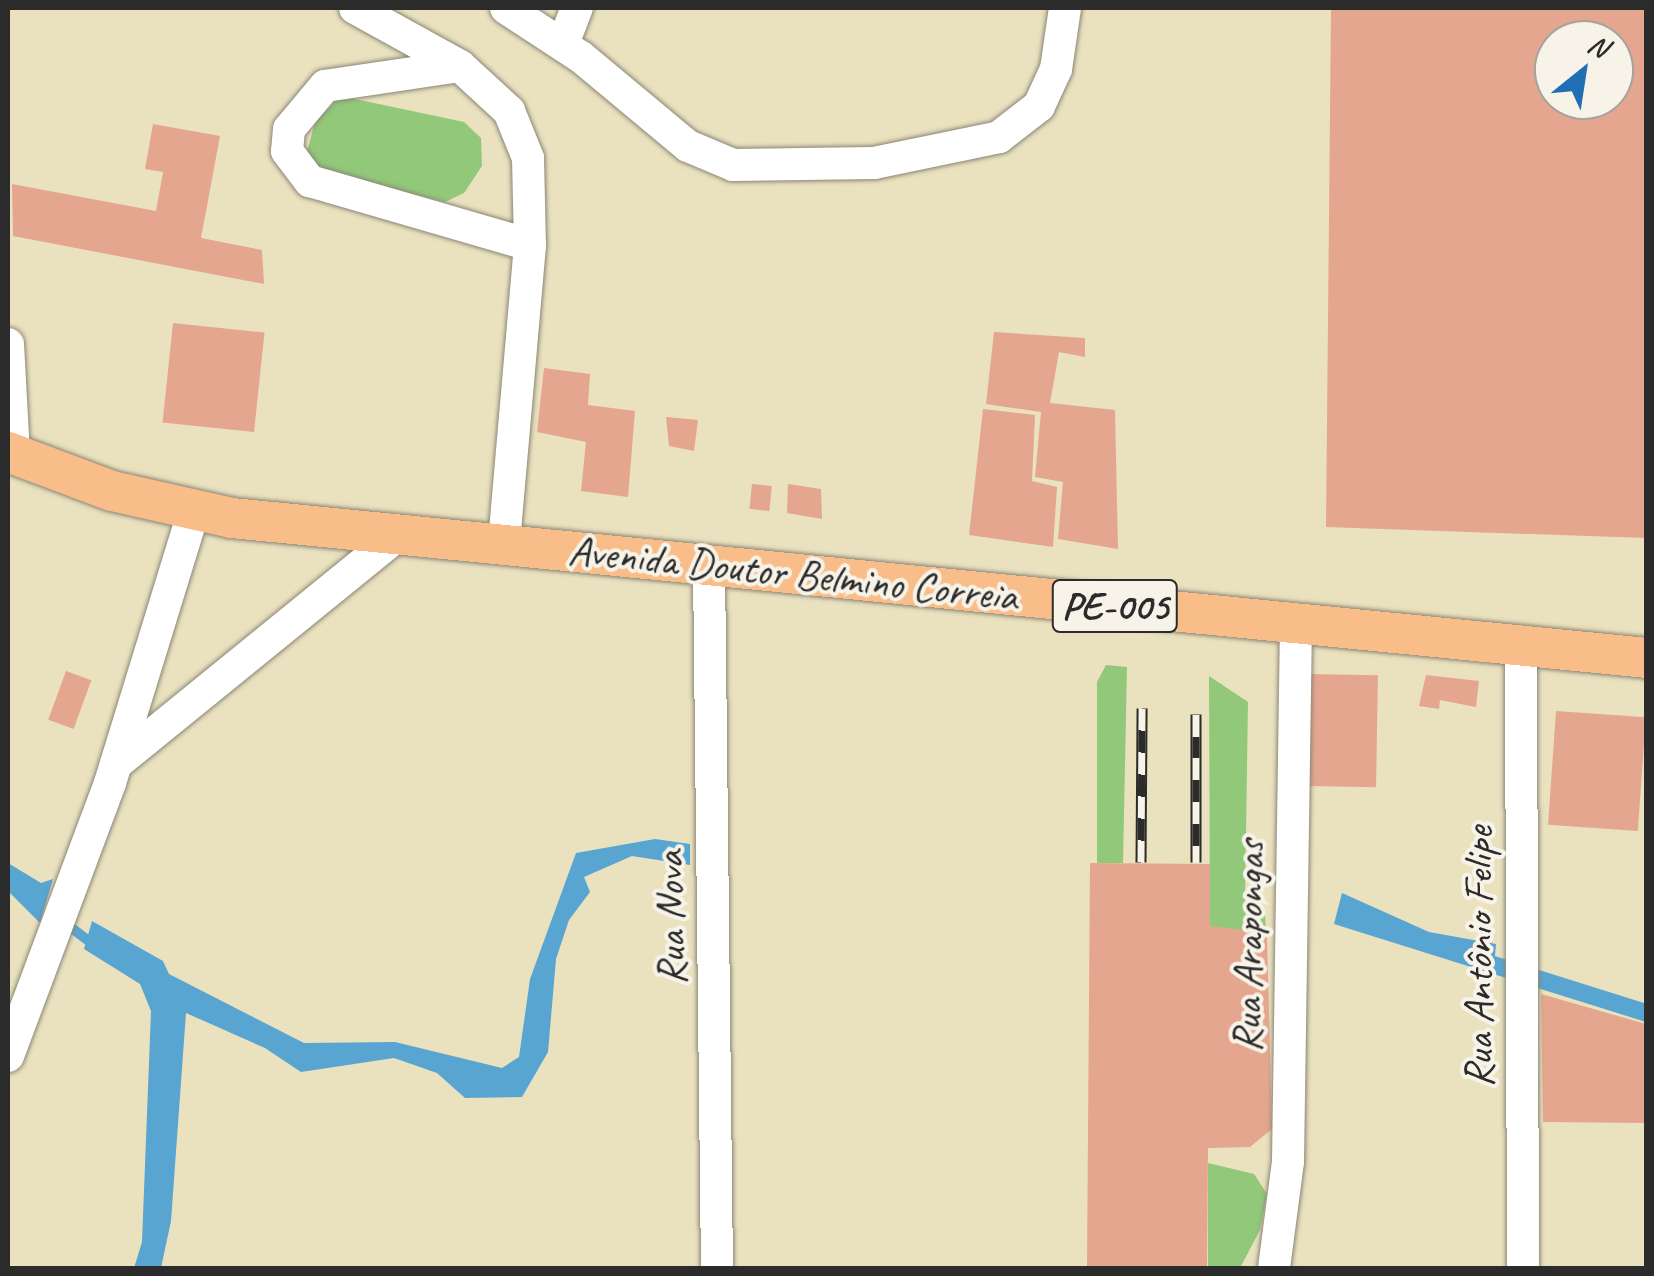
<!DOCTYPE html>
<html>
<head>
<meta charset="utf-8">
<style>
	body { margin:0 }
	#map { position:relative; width:1654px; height:1276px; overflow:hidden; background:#eae1bf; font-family:Caveat,sans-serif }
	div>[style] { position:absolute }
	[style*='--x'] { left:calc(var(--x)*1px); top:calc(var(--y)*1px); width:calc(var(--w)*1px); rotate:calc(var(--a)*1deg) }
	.green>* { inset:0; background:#91c87a }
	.water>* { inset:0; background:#59a5d1 }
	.stream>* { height:10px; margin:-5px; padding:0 5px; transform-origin:5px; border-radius:5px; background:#59a5d1 }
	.building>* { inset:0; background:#e5a68f; transform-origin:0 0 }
	.roads { filter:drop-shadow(0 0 2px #8a8675) drop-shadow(0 0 2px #8a8675) }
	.minor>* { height:32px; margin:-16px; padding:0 16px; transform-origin:16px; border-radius:16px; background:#fff }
	.major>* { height:40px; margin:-20px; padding:0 20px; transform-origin:20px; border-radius:20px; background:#f8bd89 }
	.rail>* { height:11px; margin-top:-5.5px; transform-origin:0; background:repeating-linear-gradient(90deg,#f7f3e8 0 22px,#2b2b2b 0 44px); box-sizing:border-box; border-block:2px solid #2b2b2b }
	span { translate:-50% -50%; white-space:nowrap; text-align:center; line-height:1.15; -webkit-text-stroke:8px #f7f3e8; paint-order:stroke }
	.shield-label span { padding:2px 8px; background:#f7f3e8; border:2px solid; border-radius:8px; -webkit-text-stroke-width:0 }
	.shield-label { font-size:40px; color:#2b2b2b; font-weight:700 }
	.street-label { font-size:42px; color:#2b2b2b }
	.frame { position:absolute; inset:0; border:10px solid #2b2b2b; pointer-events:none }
	.north { position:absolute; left:1534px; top:20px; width:100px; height:100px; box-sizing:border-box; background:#f7f3e8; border:2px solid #a5a39c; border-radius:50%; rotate:30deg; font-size:28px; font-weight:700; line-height:40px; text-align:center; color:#2b2b2b }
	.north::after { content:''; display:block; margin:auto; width:35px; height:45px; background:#1f6fb2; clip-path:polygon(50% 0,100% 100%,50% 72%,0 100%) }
</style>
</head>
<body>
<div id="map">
	<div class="green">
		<div style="clip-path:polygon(341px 96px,464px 122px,481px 138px,482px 166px,464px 193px,445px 202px,316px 170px,307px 152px,315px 122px)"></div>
		<div style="clip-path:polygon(1106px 665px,1127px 667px,1123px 863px,1097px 863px,1097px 682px)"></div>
		<div style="clip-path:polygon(1209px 676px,1248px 702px,1245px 900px,1265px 913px,1266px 933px,1210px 931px)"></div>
		<div style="clip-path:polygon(1208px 1163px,1254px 1174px,1267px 1194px,1260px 1230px,1240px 1268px,1208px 1268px)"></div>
	</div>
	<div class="water">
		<div style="clip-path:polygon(655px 839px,690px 844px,690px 865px,632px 856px,584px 877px,590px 892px,569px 920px,556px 959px,548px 1052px,522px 1097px,465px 1098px,437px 1073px,394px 1058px,301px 1072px,265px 1048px,186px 1013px,171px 1221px,161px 1268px,134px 1268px,142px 1242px,151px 1011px,140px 984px,84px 949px,92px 921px,163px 961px,169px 974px,304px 1043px,395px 1042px,502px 1068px,519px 1057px,530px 979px,576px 853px)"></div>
		<div style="clip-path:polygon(8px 863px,41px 883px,53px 879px,40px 923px,8px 891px)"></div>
		<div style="clip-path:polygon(1342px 893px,1429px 932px,1496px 944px,1495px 956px,1644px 1003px,1646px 1022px,1334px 924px)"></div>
	</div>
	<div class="stream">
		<div style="--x:65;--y:923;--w:39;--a:37"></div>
	</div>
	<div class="building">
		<div style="clip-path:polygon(evenodd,1331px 8px,1646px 8px,1646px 538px,1326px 527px,1331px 8px,1554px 40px,1614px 40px,1614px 100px,1554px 100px,1554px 40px)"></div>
		<div style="clip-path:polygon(153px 124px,220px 136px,201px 238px,262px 250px,264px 284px,13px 236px,12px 184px,156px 211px,163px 172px,145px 169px)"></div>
		<div style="left:173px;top:323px;width:92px;height:100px;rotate:6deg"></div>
		<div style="clip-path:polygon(994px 332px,1085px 338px,1085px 357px,1059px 352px,1050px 403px,1115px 410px,1118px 549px,1058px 539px,1063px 482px,1035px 477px,1041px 412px,986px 404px)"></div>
		<div style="clip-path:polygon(544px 368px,590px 374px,588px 405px,635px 411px,628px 497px,581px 491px,586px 442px,537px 432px)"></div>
		<div style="clip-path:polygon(983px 409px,1035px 415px,1032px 481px,1057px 487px,1053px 547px,969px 535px)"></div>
		<div style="clip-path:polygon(666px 417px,698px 420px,694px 451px,669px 446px)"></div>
		<div style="left:752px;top:484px;width:20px;height:25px;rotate:6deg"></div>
		<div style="clip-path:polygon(788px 484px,821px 489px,822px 519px,787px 513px)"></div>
		<div style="left:66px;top:671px;width:27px;height:52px;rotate:20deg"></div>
		<div style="left:1309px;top:674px;width:69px;height:112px;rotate:1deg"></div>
		<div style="clip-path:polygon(1426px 675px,1479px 681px,1476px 707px,1440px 700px,1439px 709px,1419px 706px)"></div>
		<div style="left:1556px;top:711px;width:90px;height:114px;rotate:4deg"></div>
		<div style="clip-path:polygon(1090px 863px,1210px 864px,1210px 926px,1267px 933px,1272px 1129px,1250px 1147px,1208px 1148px,1207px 1268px,1087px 1268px)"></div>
		<div style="clip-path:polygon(1541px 994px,1646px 1024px,1646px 1123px,1543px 1122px)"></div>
	</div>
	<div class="roads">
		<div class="minor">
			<div style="--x:355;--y:8;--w:120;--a:28.9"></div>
			<div style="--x:460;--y:66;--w:67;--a:42.6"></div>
			<div style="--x:509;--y:111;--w:51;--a:68"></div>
			<div style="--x:528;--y:158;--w:87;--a:88.7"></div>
			<div style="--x:530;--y:245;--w:301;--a:95"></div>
			<div style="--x:506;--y:8;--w:90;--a:33.2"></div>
			<div style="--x:581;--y:57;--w:139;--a:39.8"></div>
			<div style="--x:688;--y:146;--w:49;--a:22.9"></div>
			<div style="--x:733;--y:165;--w:141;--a:-0.8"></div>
			<div style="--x:874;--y:163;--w:128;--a:-11.7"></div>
			<div style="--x:999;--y:137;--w:51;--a:-37.8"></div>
			<div style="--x:1039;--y:106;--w:41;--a:-65.3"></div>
			<div style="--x:1056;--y:69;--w:62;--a:-81.6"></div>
			<div style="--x:563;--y:44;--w:39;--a:-69"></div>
			<div style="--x:460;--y:66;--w:136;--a:171.6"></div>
			<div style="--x:325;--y:86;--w:56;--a:129.9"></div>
			<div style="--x:289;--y:129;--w:22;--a:95"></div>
			<div style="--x:287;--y:151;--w:38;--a:53"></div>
			<div style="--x:310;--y:181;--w:229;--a:16.2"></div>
			<div style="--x:8;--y:344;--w:111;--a:86.9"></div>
			<div style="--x:709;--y:566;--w:702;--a:89.35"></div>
			<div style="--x:1521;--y:646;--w:622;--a:89.82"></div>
			<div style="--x:116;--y:764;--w:365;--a:-39.1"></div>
			<div style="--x:8;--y:1056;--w:291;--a:-69.5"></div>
			<div style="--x:110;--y:783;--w:282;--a:-72.9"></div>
			<div style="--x:1274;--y:1268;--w:107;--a:-82.5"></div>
			<div style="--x:1288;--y:1162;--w:539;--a:-89.15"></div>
		</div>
		<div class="major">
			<div style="--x:8;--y:452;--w:111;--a:20.6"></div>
			<div style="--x:112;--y:491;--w:123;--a:12.7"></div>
			<div style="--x:232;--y:518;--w:1421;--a:5.65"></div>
		</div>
	</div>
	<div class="rail">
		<div style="--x:1196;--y:714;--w:148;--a:90"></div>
		<div style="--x:1141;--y:862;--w:154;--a:-89.6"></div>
	</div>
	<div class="shield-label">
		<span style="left:1115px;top:606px">PE-005</span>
	</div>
	<div class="street-label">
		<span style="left:793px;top:574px;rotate:6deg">Avenida Doutor Belmino Correia</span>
		<span style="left:671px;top:918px;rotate:-91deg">Rua Nova</span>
		<span style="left:1249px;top:946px;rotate:-89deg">Rua Arapongas</span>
		<span style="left:1479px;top:957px;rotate:-90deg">Rua Antônio Felipe</span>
	</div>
	<div class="frame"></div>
	<div class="north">N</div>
</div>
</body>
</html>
